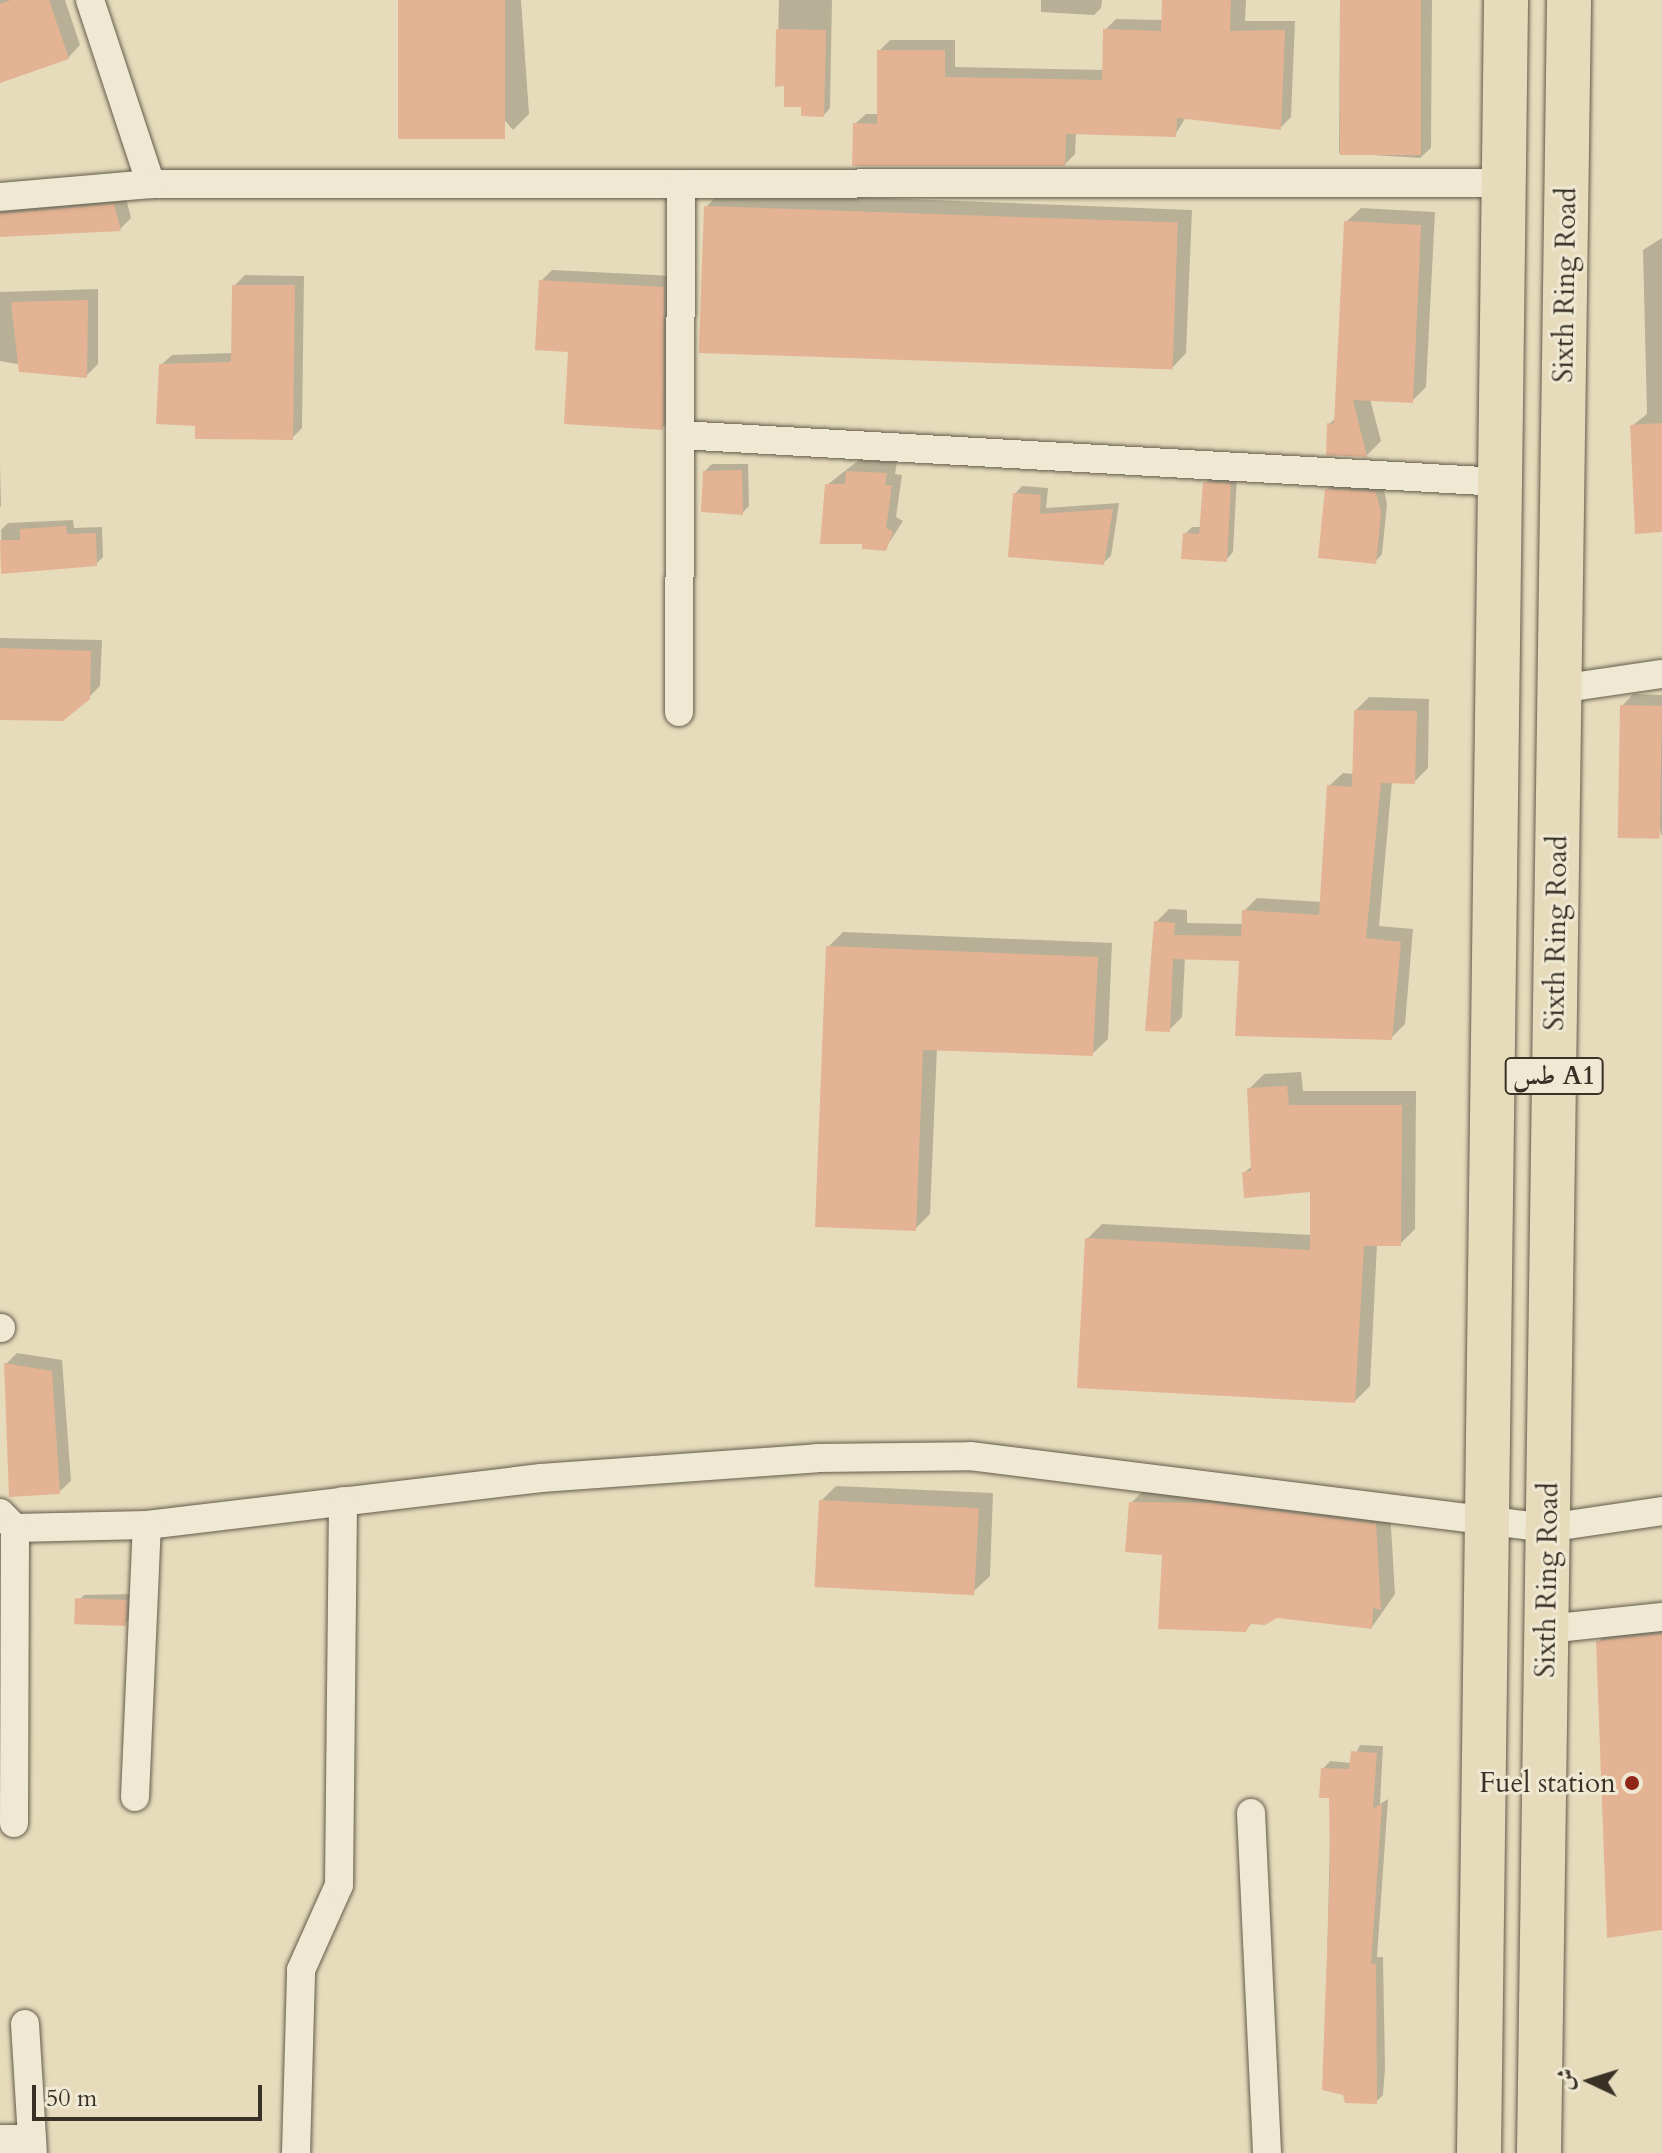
<!DOCTYPE html>
<html>
<head>
<meta charset="utf-8">
<style>
	body { margin:0 }
	#map { position:relative; width:1662px; height:2153px; overflow:hidden; background:#e6dcbc; font-family:Cardo,Amiri,serif }
	div>[style] { position:absolute }
	[style*='--x'] { left:calc(var(--x)*1px); top:calc(var(--y)*1px); width:calc(var(--w)*1px); rotate:calc(var(--a)*1deg) }
	.shadow>* { inset:0; background:#0003 }
	.building>* { inset:0; background:#e4b394; transform-origin:0 0 }
	.roads { filter:drop-shadow(0 0 2px #645c4c) drop-shadow(0 0 2px #645c4c) }
	.minor>* { height:28px; margin:-14px; padding:0 14px; transform-origin:14px; border-radius:14px; background:#efe8d3 }
	.trunk>* { height:44px; margin:-22px; padding:0 22px; transform-origin:22px; border-radius:22px; background:#e6dcbc }
	.dots>* { width:22px; height:22px; translate:-50% -50%; box-sizing:border-box; border:4px solid #efe8d3; border-radius:50% }
	span { translate:-50% -50%; white-space:nowrap; text-align:center; line-height:1.15; -webkit-text-stroke:6px #efe8d3; paint-order:stroke }
	.shield-label span { padding:2px 6px; background:#efe8d3; border:2px solid; border-radius:6px; -webkit-text-stroke-width:0 }
	.shield-label { font-size:26px; color:#393126; font-weight:700 }
	.street-label { font-size:28px; color:#393126 }
	.poi-label { font-size:28px; color:#393126 }
	.right { translate:-100% -50%; text-align:right }
	.north { position:absolute; left:1550px; top:2041px; width:80px; height:80px; -webkit-text-stroke:6px #efe8d3; paint-order:stroke; rotate:274deg; font-size:22px; font-weight:700; line-height:32px; text-align:center; color:#393126 }
	.north::after { content:''; display:block; margin:auto; width:28px; height:36px; background:#393126; clip-path:polygon(50% 0,100% 100%,50% 72%,0 100%) }
	.scale { position:absolute; left:32px; top:2085px; width:230px; height:36px; box-sizing:border-box; border:4px solid #393126; border-top:0; padding-left:10px; font-size:24px; line-height:28px; white-space:nowrap; color:#393126; -webkit-text-stroke:6px #efe8d3; paint-order:stroke }
</style>
</head>
<body>
<div id="map">
	<div class="shadow">
		<div style="clip-path:polygon(0 0,65px 0,80px 45px,68px 58px,0 81px)"></div>
		<div style="clip-path:polygon(400px 0,521px 0,529px 114px,513px 130px)"></div>
		<div style="clip-path:polygon(779px 0,832px 0,830px 108px,824px 115px,803px 105px,786px 84px,777px 84px)"></div>
		<div style="clip-path:polygon(1041px 0,1102px 0,1101px 8px,1094px 15px,1041px 12px)"></div>
		<div style="clip-path:polygon(1164px 0,1246px 0,1245px 21px,1295px 21px,1291px 117px,1280px 128px,1186px 117px,1175px 135px,1076px 132px,1075px 154px,1065px 164px,855px 124px,866px 114px,879px 114px,879px 51px,890px 40px,955px 40px,955px 67px,1104px 70px,1105px 30px,1116px 19px,1163px 20px)"></div>
		<div style="clip-path:polygon(1340px 0,1432px 0,1431px 148px,1420px 158px,1339px 153px)"></div>
		<div style="clip-path:polygon(721px 192px,1192px 210px,1186px 353px,1171px 369px,706px 207px)"></div>
		<div style="clip-path:polygon(125px 194px,131px 218px,120px 229px,0 235px,0 197px)"></div>
		<div style="clip-path:polygon(1361px 208px,1435px 212px,1426px 387px,1412px 401px,1370px 399px,1381px 441px,1367px 455px,1328px 453px,1329px 424px,1337px 417px,1346px 222px)"></div>
		<div style="clip-path:polygon(1662px 238px,1662px 530px,1632px 426px,1647px 414px,1643px 250px)"></div>
		<div style="clip-path:polygon(552px 270px,674px 276px,674px 417px,662px 428px,571px 350px,541px 281px)"></div>
		<div style="clip-path:polygon(245px 275px,304px 276px,302px 428px,292px 438px,198px 424px,161px 365px,172px 355px,233px 353px,234px 286px)"></div>
		<div style="clip-path:polygon(98px 289px,98px 364px,86px 376px,0 361px,0 292px)"></div>
		<div style="clip-path:polygon(859px 460px,897px 462px,895px 474px,902px 475px,896px 517px,903px 521px,885px 549px,864px 542px,827px 485px)"></div>
		<div style="clip-path:polygon(0 463px,1px 506px,0 507px)"></div>
		<div style="clip-path:polygon(712px 464px,748px 464px,749px 506px,742px 513px,705px 471px)"></div>
		<div style="clip-path:polygon(1212px 476px,1237px 477px,1233px 552px,1226px 560px,1185px 534px,1192px 527px,1202px 527px,1205px 483px)"></div>
		<div style="clip-path:polygon(1334px 483px,1383px 485px,1387px 504px,1382px 554px,1375px 562px,1327px 490px)"></div>
		<div style="clip-path:polygon(1022px 486px,1048px 488px,1046px 508px,1119px 503px,1111px 556px,1103px 563px,1010px 555px,1015px 494px)"></div>
		<div style="clip-path:polygon(73px 520px,74px 528px,102px 527px,103px 557px,96px 564px,3px 572px,1px 530px,8px 523px)"></div>
		<div style="clip-path:polygon(0 638px,102px 640px,100px 686px,88px 698px,0 718px)"></div>
		<div style="clip-path:polygon(1633px 694px,1662px 695px,1662px 837px,1622px 706px)"></div>
		<div style="clip-path:polygon(1369px 697px,1429px 699px,1428px 768px,1414px 782px,1392px 781px,1379px 926px,1413px 929px,1405px 1024px,1391px 1038px,1241px 959px,1185px 957px,1182px 1017px,1169px 1030px,1156px 922px,1169px 909px,1187px 910px,1187px 923px,1243px 924px,1244px 911px,1257px 898px,1322px 902px,1329px 786px,1343px 773px,1354px 774px,1356px 710px)"></div>
		<div style="clip-path:polygon(843px 932px,1112px 943px,1108px 1039px,1092px 1054px,937px 1048px,930px 1214px,915px 1229px,828px 947px)"></div>
		<div style="clip-path:polygon(1301px 1072px,1303px 1091px,1416px 1091px,1415px 1229px,1400px 1244px,1377px 1244px,1370px 1386px,1355px 1401px,1087px 1239px,1102px 1224px,1312px 1235px,1312px 1190px,1244px 1173px,1253px 1165px,1249px 1089px,1264px 1074px)"></div>
		<div style="clip-path:polygon(17px 1353px,62px 1360px,71px 1481px,59px 1492px,6px 1364px)"></div>
		<div style="clip-path:polygon(836px 1486px,993px 1493px,990px 1576px,974px 1591px,821px 1501px)"></div>
		<div style="clip-path:polygon(1145px 1489px,1390px 1510px,1395px 1594px,1372px 1627px,1277px 1616px,1253px 1622px,1245px 1630px,1131px 1503px)"></div>
		<div style="clip-path:polygon(133px 1594px,132px 1616px,125px 1624px,77px 1602px,84px 1595px)"></div>
		<div style="clip-path:polygon(1662px 1619px,1662px 1928px,1598px 1642px,1613px 1626px)"></div>
		<div style="clip-path:polygon(0 1659px,12px 1659px,8px 1809px,0 1817px)"></div>
		<div style="clip-path:polygon(1360px 1745px,1383px 1746px,1380px 1804px,1388px 1799px,1377px 1957px,1383px 1957px,1385px 2068px,1383px 2095px,1376px 2102px,1324px 2088px,1331px 1796px,1323px 1769px,1330px 1761px,1351px 1763px)"></div>
	</div>
	<div class="building">
		<div style="clip-path:polygon(11px 0,49px 0,69px 59px,0 83px,0 4px)"></div>
		<div style="left:398px;top:0;width:107px;height:139px"></div>
		<div style="clip-path:polygon(1162px 0,1231px 0,1230px 31px,1285px 30px,1281px 130px,1177px 118px,1176px 137px,1066px 134px,1065px 166px,852px 166px,853px 123px,877px 124px,877px 50px,945px 50px,945px 77px,1102px 80px,1103px 29px,1161px 31px)"></div>
		<div style="left:1340px;top:0;width:81px;height:155px"></div>
		<div style="clip-path:polygon(776px 29px,826px 30px,824px 117px,801px 116px,801px 107px,784px 107px,784px 86px,775px 87px)"></div>
		<div style="clip-path:polygon(114px 204px,121px 231px,0 237px,0 214px)"></div>
		<div style="left:704px;top:206px;width:474px;height:147px;rotate:2deg"></div>
		<div style="clip-path:polygon(1344px 221px,1421px 225px,1413px 403px,1353px 400px,1367px 457px,1326px 455px,1327px 423px,1334px 424px)"></div>
		<div style="clip-path:polygon(539px 280px,664px 287px,663px 430px,564px 424px,568px 352px,535px 350px)"></div>
		<div style="clip-path:polygon(232px 285px,295px 285px,293px 440px,195px 439px,195px 426px,156px 424px,159px 364px,231px 362px)"></div>
		<div style="clip-path:polygon(88px 300px,87px 378px,19px 372px,11px 302px)"></div>
		<div style="clip-path:polygon(1662px 423px,1662px 532px,1635px 534px,1630px 425px)"></div>
		<div style="clip-path:polygon(742px 470px,743px 515px,701px 512px,703px 471px)"></div>
		<div style="clip-path:polygon(846px 471px,887px 473px,885px 485px,892px 485px,886px 528px,893px 532px,886px 551px,862px 549px,862px 544px,820px 544px,825px 484px,845px 484px)"></div>
		<div style="clip-path:polygon(1203px 482px,1231px 484px,1227px 562px,1181px 559px,1183px 533px,1199px 534px)"></div>
		<div style="clip-path:polygon(1325px 489px,1376px 492px,1381px 512px,1376px 564px,1318px 558px)"></div>
		<div style="clip-path:polygon(1013px 493px,1041px 495px,1040px 514px,1113px 509px,1104px 565px,1008px 557px)"></div>
		<div style="clip-path:polygon(66px 526px,67px 534px,96px 533px,97px 566px,1px 574px,0 540px,20px 540px,20px 529px)"></div>
		<div style="clip-path:polygon(0 648px,91px 651px,90px 699px,63px 721px,0 720px)"></div>
		<div style="left:1620px;top:705px;width:42px;height:133px;rotate:1deg"></div>
		<div style="clip-path:polygon(1354px 710px,1417px 711px,1415px 784px,1381px 783px,1366px 938px,1401px 942px,1392px 1040px,1235px 1036px,1239px 961px,1173px 959px,1170px 1032px,1145px 1031px,1154px 921px,1175px 923px,1174px 935px,1241px 936px,1242px 910px,1319px 915px,1327px 785px,1352px 787px)"></div>
		<div style="clip-path:polygon(826px 946px,1098px 957px,1093px 1056px,923px 1050px,916px 1231px,815px 1227px)"></div>
		<div style="clip-path:polygon(1287px 1086px,1289px 1105px,1402px 1105px,1401px 1246px,1364px 1246px,1355px 1403px,1077px 1388px,1085px 1238px,1310px 1250px,1310px 1192px,1244px 1198px,1242px 1172px,1251px 1171px,1247px 1088px)"></div>
		<div style="clip-path:polygon(4px 1363px,52px 1371px,60px 1494px,9px 1497px)"></div>
		<div style="left:819px;top:1500px;width:160px;height:87px;rotate:3deg"></div>
		<div style="clip-path:polygon(1129px 1502px,1211px 1503px,1376px 1524px,1381px 1610px,1373px 1608px,1372px 1629px,1277px 1618px,1265px 1625px,1250px 1624px,1246px 1632px,1158px 1629px,1162px 1555px,1125px 1552px)"></div>
		<div style="left:127px;top:1600px;width:26px;height:52px;rotate:92deg"></div>
		<div style="clip-path:polygon(1662px 1634px,1662px 1930px,1607px 1938px,1596px 1641px)"></div>
		<div style="clip-path:polygon(1351px 1751px,1377px 1753px,1373px 1808px,1382px 1804px,1371px 1963px,1376px 1964px,1377px 2104px,1345px 2103px,1343px 2095px,1322px 2090px,1330px 1869px,1329px 1798px,1319px 1798px,1321px 1768px,1349px 1769px)"></div>
	</div>
	<div class="roads">
		<div class="minor">
			<div style="--x:90;--y:0;--w:194;--a:71.7"></div>
			<div style="--x:151;--y:184;--w:1352;--a:-0.04"></div>
			<div style="--x:0;--y:197;--w:152;--a:-4.9"></div>
			<div style="--x:680;--y:435;--w:821;--a:3.28"></div>
			<div style="--x:1559;--y:689;--w:104;--a:-8.3"></div>
			<div style="--x:679;--y:712;--w:528;--a:-89.78"></div>
			<div style="--x:0;--y:1328;--w:1;--a:0"></div>
			<div style="--x:0;--y:1513;--w:21;--a:45"></div>
			<div style="--x:15;--y:1528;--w:132;--a:-1.3"></div>
			<div style="--x:147;--y:1525;--w:397;--a:-6.8"></div>
			<div style="--x:541;--y:1478;--w:277;--a:-4.1"></div>
			<div style="--x:817;--y:1458;--w:153;--a:-0.7"></div>
			<div style="--x:970;--y:1456;--w:581;--a:7.11"></div>
			<div style="--x:1547;--y:1528;--w:116;--a:-8.4"></div>
			<div style="--x:1547;--y:1629;--w:116;--a:-6"></div>
			<div style="--x:135;--y:1797;--w:272;--a:-87.5"></div>
			<div style="--x:1251;--y:1813;--w:340;--a:87.3"></div>
			<div style="--x:14;--y:1823;--w:295;--a:-89.8"></div>
			<div style="--x:25;--y:2024;--w:129;--a:86.5"></div>
			<div style="--x:0;--y:2139;--w:32;--a:0"></div>
			<div style="--x:296;--y:2153;--w:183;--a:-88.4"></div>
			<div style="--x:301;--y:1970;--w:93;--a:-65.9"></div>
			<div style="--x:339;--y:1885;--w:384;--a:-89.4"></div>
		</div>
		<div class="trunk">
			<div style="--x:1479;--y:2153;--w:2153;--a:-89.28"></div>
			<div style="--x:1539;--y:2153;--w:2153;--a:-89.2"></div>
		</div>
	</div>
	<div class="dots">
		<div style="left:1632px;top:1783px;background:#8f2418"></div>
	</div>
	<div class="shield-label">
		<span style="left:1554px;top:1076px">طس A1</span>
	</div>
	<div class="street-label">
		<span style="left:1565px;top:285px;rotate:-89deg">Sixth Ring Road</span>
		<span style="left:1556px;top:933px;rotate:-89deg">Sixth Ring Road</span>
		<span style="left:1547px;top:1580px;rotate:-89deg">Sixth Ring Road</span>
	</div>
	<div class="poi-label">
		<span class="right" style="left:1616px;top:1783px">Fuel station</span>
	</div>
	<div class="north">ش</div>
	<div class="scale">50 m</div>
</div>
</body>
</html>
